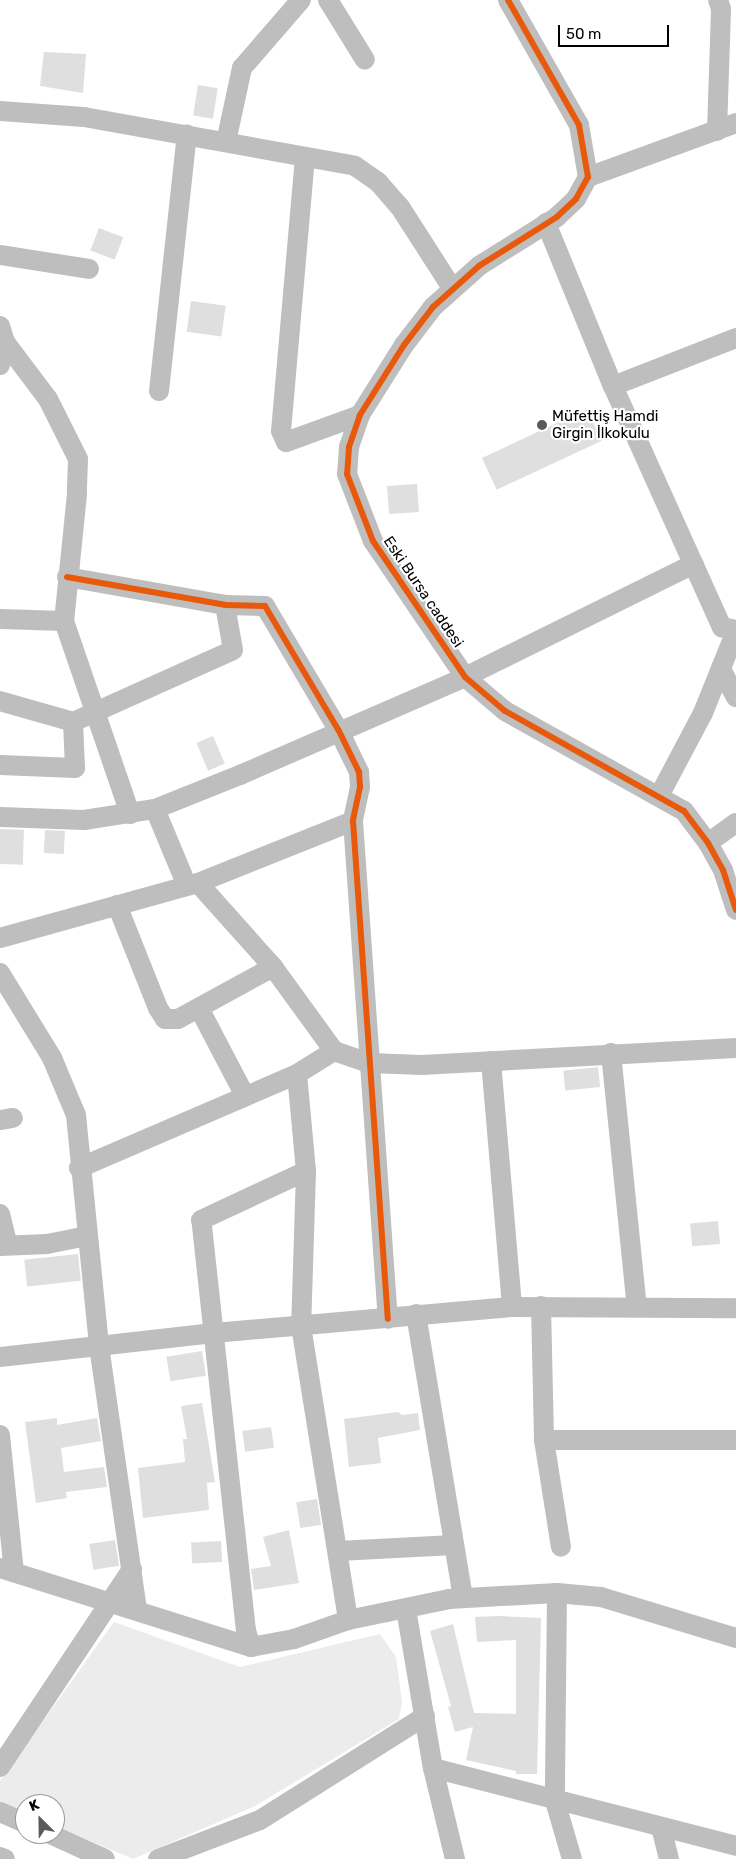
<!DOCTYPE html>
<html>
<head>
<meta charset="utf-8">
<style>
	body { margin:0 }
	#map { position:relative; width:736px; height:1859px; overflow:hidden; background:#fff; font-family:Rubik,sans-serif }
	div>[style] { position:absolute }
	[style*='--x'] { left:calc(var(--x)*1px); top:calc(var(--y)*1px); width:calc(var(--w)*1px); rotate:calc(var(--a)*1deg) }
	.green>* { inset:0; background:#ececec }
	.building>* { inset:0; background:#dfdfdf; transform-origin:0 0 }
	.minor>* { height:20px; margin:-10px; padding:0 10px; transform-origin:10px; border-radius:10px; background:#bebebe }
	.cycleway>* { height:6px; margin:-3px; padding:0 3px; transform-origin:3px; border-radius:3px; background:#e8590c }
	.dots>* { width:14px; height:14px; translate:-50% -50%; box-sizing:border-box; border:2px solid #fff; border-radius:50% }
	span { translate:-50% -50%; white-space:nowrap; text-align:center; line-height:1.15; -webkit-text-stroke:4.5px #fff; paint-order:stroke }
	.poi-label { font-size:15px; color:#000 }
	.left { translate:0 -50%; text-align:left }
	.street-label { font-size:15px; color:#000 }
	.north { position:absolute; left:15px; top:1794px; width:50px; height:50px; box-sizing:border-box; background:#fff; border:1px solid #999; border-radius:50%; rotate:337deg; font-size:14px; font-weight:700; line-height:20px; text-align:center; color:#000 }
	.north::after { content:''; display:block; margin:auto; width:18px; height:22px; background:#595959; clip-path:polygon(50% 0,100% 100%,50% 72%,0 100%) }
	.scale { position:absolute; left:558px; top:25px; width:111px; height:22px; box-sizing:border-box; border:2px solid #000; border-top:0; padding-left:6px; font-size:15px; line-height:18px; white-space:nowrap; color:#000; -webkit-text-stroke:4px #fff; paint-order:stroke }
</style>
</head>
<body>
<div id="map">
	<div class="green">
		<div style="clip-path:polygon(114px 1622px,240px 1667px,380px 1634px,396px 1657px,402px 1702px,399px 1719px,255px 1806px,133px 1859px,55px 1826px,55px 1804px,25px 1804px,25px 1813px,0 1802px,0 1781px)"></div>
	</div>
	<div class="building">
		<div style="clip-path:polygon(44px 52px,86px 54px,83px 93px,40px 86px)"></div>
		<div style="left:198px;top:85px;width:20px;height:31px;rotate:9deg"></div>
		<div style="left:99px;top:228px;width:26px;height:24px;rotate:21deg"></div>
		<div style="left:191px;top:301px;width:35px;height:31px;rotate:8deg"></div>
		<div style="left:587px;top:409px;width:35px;height:116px;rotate:65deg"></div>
		<div style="left:417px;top:484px;width:28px;height:30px;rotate:86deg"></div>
		<div style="left:213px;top:736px;width:30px;height:18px;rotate:67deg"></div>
		<div style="left:0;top:829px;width:24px;height:35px;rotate:2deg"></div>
		<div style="left:45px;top:830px;width:20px;height:23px;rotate:3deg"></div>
		<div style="left:598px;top:1067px;width:20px;height:35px;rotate:84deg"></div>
		<div style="left:718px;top:1221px;width:23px;height:28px;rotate:85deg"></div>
		<div style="left:78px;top:1254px;width:27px;height:54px;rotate:84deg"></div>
		<div style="left:202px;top:1351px;width:25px;height:36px;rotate:81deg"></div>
		<div style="clip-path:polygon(202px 1403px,215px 1482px,207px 1483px,209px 1510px,143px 1518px,138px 1468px,185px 1462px,183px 1439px,187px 1439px,181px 1406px)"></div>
		<div style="clip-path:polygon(398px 1412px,402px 1415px,418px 1413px,420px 1430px,378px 1438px,381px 1463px,349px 1467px,344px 1419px)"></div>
		<div style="clip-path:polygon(57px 1418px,57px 1425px,97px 1418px,101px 1441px,61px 1448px,64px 1472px,104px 1467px,107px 1487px,66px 1492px,67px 1498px,36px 1503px,25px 1422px)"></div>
		<div style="left:271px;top:1427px;width:21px;height:29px;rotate:82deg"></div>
		<div style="left:317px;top:1499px;width:26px;height:21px;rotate:81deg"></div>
		<div style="clip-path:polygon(289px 1530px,299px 1583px,254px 1590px,251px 1569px,271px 1566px,263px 1537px)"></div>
		<div style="left:115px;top:1540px;width:26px;height:26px;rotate:81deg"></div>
		<div style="left:221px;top:1541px;width:21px;height:30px;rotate:87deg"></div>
		<div style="clip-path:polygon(499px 1616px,541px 1618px,537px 1774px,516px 1774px,516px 1771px,466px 1760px,473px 1727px,455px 1732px,448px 1707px,451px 1706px,430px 1631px,453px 1624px,474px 1713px,516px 1714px,516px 1640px,477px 1642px,475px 1617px)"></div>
	</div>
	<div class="minor">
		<div style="--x:328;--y:0;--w:70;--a:58.3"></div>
		<div style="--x:508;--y:0;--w:144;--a:60.4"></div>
		<div style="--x:579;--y:125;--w:53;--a:80.2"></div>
		<div style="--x:588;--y:177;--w:25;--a:119"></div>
		<div style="--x:576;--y:199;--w:26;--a:137"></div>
		<div style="--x:557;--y:217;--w:92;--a:147.9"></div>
		<div style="--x:479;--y:266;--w:62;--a:138.3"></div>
		<div style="--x:433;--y:307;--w:48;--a:127.3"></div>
		<div style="--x:404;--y:345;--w:83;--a:122.2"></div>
		<div style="--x:360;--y:415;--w:34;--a:109"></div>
		<div style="--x:349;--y:447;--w:27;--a:94"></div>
		<div style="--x:347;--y:474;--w:72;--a:68.8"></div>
		<div style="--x:373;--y:541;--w:164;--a:55.9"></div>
		<div style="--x:465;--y:677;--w:52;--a:40.4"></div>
		<div style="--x:505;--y:711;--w:205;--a:29.2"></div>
		<div style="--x:684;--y:811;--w:40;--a:53"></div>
		<div style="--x:708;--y:843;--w:31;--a:61"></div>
		<div style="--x:723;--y:870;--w:42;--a:72"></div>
		<div style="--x:0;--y:111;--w:84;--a:4.1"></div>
		<div style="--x:84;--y:117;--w:275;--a:10.2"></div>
		<div style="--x:355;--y:166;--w:28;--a:35"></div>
		<div style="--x:378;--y:182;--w:33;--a:49"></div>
		<div style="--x:400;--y:207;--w:96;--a:57.3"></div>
		<div style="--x:717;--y:131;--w:122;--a:-88.1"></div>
		<div style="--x:721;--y:9;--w:9;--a:-108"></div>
		<div style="--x:226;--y:142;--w:76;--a:-77.8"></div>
		<div style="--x:242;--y:68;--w:90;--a:-49.1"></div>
		<div style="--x:305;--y:157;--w:275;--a:95"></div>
		<div style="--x:281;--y:431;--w:12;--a:66"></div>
		<div style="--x:286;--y:442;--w:79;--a:-20"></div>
		<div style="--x:588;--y:177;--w:158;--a:-20"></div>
		<div style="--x:546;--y:223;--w:176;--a:67.7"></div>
		<div style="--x:613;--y:386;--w:265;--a:65.7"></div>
		<div style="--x:722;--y:627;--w:14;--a:12"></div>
		<div style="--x:0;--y:255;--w:90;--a:8.9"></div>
		<div style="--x:0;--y:326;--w:17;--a:73"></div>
		<div style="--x:5;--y:342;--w:71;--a:53"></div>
		<div style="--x:48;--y:399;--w:67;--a:63.4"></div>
		<div style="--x:78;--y:459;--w:35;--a:92"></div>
		<div style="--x:77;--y:494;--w:128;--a:95.8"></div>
		<div style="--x:64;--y:621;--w:204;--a:71.1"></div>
		<div style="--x:0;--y:365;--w:24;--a:-78"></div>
		<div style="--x:613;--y:386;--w:132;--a:-21.3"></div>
		<div style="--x:159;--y:391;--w:258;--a:-83.8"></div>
		<div style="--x:67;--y:577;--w:160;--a:10"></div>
		<div style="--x:225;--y:605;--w:40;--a:1.4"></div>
		<div style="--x:265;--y:606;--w:145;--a:59.4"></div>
		<div style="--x:339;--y:731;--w:46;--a:64"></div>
		<div style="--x:359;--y:772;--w:15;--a:86"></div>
		<div style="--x:360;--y:787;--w:35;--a:102"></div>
		<div style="--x:353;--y:821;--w:499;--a:86"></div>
		<div style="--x:0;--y:619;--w:64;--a:1.8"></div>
		<div style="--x:721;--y:669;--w:32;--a:62"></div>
		<div style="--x:0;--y:701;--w:76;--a:16"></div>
		<div style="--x:73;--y:722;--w:175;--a:-24.2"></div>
		<div style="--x:233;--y:650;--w:46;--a:-100.1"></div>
		<div style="--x:0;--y:765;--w:75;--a:2.3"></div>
		<div style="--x:75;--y:768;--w:46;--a:-92.5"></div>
		<div style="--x:659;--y:796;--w:94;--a:-62.1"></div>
		<div style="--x:703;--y:713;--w:88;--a:-68.1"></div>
		<div style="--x:155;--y:809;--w:83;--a:67.4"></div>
		<div style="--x:0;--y:817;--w:84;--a:2"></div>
		<div style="--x:84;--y:820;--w:72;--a:-8.8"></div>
		<div style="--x:155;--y:809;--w:92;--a:-21.8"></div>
		<div style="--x:240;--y:775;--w:245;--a:-23.5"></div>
		<div style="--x:465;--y:677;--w:255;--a:-26.3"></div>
		<div style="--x:708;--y:843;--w:34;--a:-36"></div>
		<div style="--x:198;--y:883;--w:113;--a:48.2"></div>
		<div style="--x:273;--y:967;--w:104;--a:54"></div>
		<div style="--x:117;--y:905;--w:111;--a:68.3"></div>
		<div style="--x:158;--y:1008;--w:13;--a:58"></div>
		<div style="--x:165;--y:1019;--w:13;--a:0"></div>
		<div style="--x:178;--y:1019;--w:108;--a:-28.7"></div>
		<div style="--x:0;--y:938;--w:205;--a:-15.5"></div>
		<div style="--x:198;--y:883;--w:167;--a:-21.8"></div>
		<div style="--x:0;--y:973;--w:100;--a:58.5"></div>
		<div style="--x:52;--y:1058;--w:62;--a:67.2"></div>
		<div style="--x:76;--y:1115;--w:232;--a:84.3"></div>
		<div style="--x:99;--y:1346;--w:267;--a:81.8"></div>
		<div style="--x:199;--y:1008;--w:99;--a:62.4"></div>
		<div style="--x:611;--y:1053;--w:255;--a:84.2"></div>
		<div style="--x:491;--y:1061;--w:247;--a:85.1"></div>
		<div style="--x:297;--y:1074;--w:97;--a:84.7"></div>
		<div style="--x:306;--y:1171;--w:155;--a:91.8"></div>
		<div style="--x:301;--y:1326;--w:298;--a:80.9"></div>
		<div style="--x:0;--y:1120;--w:13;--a:-9"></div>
		<div style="--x:79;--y:1168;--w:237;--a:-23.3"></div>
		<div style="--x:297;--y:1074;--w:44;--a:-31.9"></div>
		<div style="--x:334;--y:1051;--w:37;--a:19"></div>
		<div style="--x:369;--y:1063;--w:53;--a:2.2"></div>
		<div style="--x:422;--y:1065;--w:314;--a:-3.1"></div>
		<div style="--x:0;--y:1214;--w:32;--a:76"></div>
		<div style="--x:0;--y:1246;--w:47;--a:-2.4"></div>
		<div style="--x:47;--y:1244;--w:41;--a:-11.3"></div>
		<div style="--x:541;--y:1306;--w:134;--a:88.7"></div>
		<div style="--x:544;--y:1440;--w:108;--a:81"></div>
		<div style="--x:416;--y:1314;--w:288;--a:80.6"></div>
		<div style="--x:0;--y:1357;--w:215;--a:-6.4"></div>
		<div style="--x:214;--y:1333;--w:299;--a:-5"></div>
		<div style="--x:512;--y:1307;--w:224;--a:0.3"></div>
		<div style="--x:0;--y:1435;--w:138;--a:84.2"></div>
		<div style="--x:544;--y:1440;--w:192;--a:0"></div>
		<div style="--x:338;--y:1551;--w:116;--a:-3"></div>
		<div style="--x:0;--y:1568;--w:263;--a:17.5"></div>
		<div style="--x:251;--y:1647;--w:44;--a:-10.5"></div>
		<div style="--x:294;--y:1639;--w:57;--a:-19.4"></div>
		<div style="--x:348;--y:1620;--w:103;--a:-11.7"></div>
		<div style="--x:449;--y:1599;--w:108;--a:-3.2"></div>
		<div style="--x:557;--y:1593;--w:44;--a:5.2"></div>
		<div style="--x:601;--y:1597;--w:141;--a:16.9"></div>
		<div style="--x:557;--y:1593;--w:208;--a:90.6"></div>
		<div style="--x:555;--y:1801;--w:60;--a:73.7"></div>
		<div style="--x:406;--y:1609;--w:161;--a:80.4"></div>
		<div style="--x:251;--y:1647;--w:17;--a:-107"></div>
		<div style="--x:246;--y:1631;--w:413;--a:-96.2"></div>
		<div style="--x:201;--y:1220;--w:116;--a:-25"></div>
		<div style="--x:0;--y:1767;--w:238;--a:-56.3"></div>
		<div style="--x:0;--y:1812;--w:27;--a:24"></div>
		<div style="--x:661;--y:1827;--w:33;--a:76"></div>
		<div style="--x:50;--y:1834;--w:60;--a:24.4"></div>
		<div style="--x:0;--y:1857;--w:5;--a:22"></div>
		<div style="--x:158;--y:1859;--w:109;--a:-20.9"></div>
		<div style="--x:260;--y:1820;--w:195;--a:-32.2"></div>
		<div style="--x:455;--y:1859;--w:94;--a:-103.6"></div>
		<div style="--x:433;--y:1768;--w:313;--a:14.4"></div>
	</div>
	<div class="cycleway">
		<div style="--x:508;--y:0;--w:144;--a:60.4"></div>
		<div style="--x:579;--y:125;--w:53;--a:80.2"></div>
		<div style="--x:588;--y:177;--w:25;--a:119"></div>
		<div style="--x:576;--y:199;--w:26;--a:137"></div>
		<div style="--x:557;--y:217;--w:92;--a:147.9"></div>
		<div style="--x:479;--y:266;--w:62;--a:138.3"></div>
		<div style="--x:433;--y:307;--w:48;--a:127.3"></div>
		<div style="--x:404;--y:345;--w:83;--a:122.2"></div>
		<div style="--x:360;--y:415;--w:34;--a:109"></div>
		<div style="--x:349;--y:447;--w:27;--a:94"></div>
		<div style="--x:347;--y:474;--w:72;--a:68.8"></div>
		<div style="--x:373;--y:541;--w:164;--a:55.9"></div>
		<div style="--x:465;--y:677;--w:52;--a:40.4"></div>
		<div style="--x:505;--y:711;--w:205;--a:29.2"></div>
		<div style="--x:684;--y:811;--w:40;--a:53"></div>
		<div style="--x:708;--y:843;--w:31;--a:61"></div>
		<div style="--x:723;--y:870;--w:42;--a:72"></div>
		<div style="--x:67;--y:577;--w:160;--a:10"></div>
		<div style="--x:225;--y:605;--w:40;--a:1.4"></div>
		<div style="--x:265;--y:606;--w:145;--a:59.4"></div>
		<div style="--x:339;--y:731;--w:46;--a:64"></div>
		<div style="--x:359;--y:772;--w:15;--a:86"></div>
		<div style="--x:360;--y:787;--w:35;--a:102"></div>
		<div style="--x:353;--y:821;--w:499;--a:86"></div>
	</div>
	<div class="dots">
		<div style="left:542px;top:425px;background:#595959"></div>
	</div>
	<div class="poi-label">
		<span class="left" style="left:552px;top:425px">Müfettiş Hamdi<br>Girgin İlkokulu</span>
	</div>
	<div class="street-label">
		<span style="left:423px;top:592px;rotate:56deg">Eski Bursa caddesi</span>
	</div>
	<div class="north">K</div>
	<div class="scale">50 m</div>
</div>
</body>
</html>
